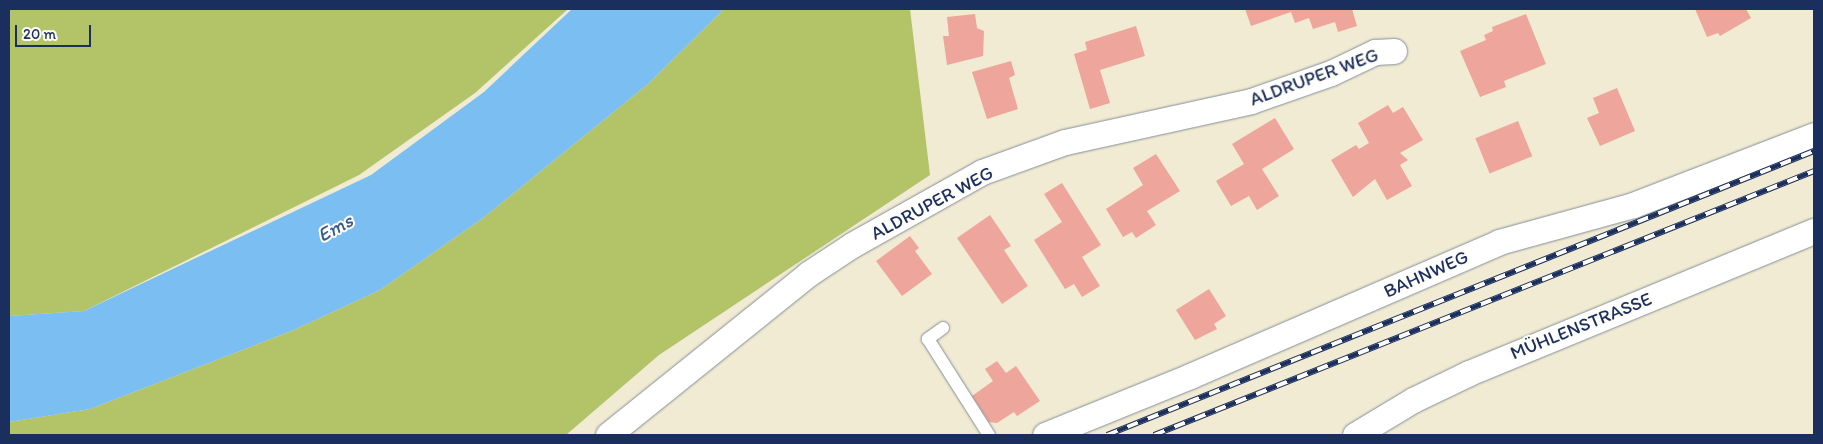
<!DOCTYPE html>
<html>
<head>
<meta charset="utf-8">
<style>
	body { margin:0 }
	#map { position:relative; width:1823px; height:444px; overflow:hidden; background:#f0ebd2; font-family:Itim,sans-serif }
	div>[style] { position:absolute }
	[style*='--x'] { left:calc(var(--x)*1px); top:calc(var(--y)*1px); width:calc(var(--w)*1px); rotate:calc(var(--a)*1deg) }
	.green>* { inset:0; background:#b2c467 }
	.water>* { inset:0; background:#7bbff2 }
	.building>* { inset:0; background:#eea59b; transform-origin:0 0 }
	.roads { filter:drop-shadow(0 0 1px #868d98) drop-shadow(0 0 1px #868d98) }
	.service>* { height:12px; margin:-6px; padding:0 6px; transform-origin:6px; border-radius:6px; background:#fff }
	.minor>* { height:25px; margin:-12.5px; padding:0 12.5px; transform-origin:12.5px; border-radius:12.5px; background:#fff }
	.rail>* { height:5.5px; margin-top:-2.75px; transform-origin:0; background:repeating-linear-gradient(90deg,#fdfcf7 0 11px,#1b2f5e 0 22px); box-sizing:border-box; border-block:1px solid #1b2f5e }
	span { translate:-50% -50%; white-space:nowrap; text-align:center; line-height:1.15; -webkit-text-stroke:4px #fdfcf7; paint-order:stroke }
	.street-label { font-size:19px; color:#1b2f5e }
	.water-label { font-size:20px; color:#385a8a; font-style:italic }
	.frame { position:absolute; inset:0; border:10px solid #1b2f5e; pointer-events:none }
	.scale { position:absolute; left:15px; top:25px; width:76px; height:22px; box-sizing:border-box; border:2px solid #1b2f5e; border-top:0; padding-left:6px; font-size:15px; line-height:18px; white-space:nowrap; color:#1b2f5e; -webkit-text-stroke:4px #fdfcf7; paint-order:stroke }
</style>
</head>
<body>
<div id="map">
	<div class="green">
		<div style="clip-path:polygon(9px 9px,568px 9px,475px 93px,359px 175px,84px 311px,9px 316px)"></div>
		<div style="clip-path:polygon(724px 9px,910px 9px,930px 175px,659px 355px,566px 435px,9px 435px,9px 422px,90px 409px,294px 330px,380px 290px,483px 218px,648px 84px)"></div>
	</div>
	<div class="water">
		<div style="clip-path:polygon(572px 9px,724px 9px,648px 84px,483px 218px,380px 290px,294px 330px,90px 409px,9px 422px,9px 316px,84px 311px,371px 175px,484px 92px)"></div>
	</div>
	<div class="building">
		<div style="clip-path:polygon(1245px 9px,1352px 9px,1357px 26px,1338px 32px,1335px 22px,1313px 29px,1309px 18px,1295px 23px,1291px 12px,1251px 26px)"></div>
		<div style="clip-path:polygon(1695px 9px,1746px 9px,1751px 18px,1720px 36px,1718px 33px,1707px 37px)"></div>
		<div style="clip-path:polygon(975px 14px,977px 28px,984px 31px,983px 56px,947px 65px,943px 36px,949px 36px,947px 17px)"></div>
		<div style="clip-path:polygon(1526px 14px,1546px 64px,1504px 81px,1506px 87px,1480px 97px,1460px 51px,1486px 40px,1484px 35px,1493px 31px,1492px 27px)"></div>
		<div style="clip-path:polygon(1136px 26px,1145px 56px,1100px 70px,1110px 103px,1090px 109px,1074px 54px,1087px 50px,1085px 42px)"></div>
		<div style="clip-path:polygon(1011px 61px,1015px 75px,1009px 78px,1018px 109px,987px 119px,972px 72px)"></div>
		<div style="clip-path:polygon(1617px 88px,1635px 131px,1600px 146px,1587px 118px,1599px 113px,1593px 98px)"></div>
		<div style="clip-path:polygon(1388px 105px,1393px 113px,1403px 107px,1423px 140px,1400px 153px,1408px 160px,1400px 165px,1412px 186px,1387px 200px,1375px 179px,1353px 197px,1331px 160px,1356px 145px,1359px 149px,1369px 143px,1358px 123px)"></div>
		<div style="clip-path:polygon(1275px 118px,1294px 149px,1262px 169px,1279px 196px,1257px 210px,1249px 196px,1231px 206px,1216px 181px,1244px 164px,1232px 144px)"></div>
		<div style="left:1518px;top:121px;width:38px;height:46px;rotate:68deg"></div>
		<div style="clip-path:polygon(1156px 154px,1180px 191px,1147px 211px,1156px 225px,1136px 238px,1132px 232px,1123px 237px,1106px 209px,1143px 185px,1133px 168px)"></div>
		<div style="clip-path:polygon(1062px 183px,1101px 245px,1082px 257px,1100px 286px,1082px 297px,1074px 284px,1065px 289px,1034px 240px,1062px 222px,1044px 194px)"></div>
		<div style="clip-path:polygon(990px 215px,1011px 246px,1004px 250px,1028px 286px,1002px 304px,957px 238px)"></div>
		<div style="clip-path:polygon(910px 236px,919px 248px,915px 251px,932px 274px,902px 296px,876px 261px)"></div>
		<div style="clip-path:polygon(1209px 289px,1226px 316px,1214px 324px,1217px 329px,1195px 340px,1176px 310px)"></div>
		<div style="clip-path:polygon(997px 361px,1006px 373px,1016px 366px,1040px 401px,1017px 416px,1014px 412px,997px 423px,989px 422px,972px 396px,993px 381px,985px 369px)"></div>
	</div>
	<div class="roads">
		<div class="service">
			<div style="--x:943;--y:328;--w:19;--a:144"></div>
			<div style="--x:928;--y:339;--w:114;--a:57.6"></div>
		</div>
		<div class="minor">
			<div style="--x:608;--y:435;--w:257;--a:-38.8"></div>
			<div style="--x:808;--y:274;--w:53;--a:-33.4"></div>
			<div style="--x:852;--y:245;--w:149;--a:-29.3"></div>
			<div style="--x:982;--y:172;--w:88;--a:-19.9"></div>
			<div style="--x:1065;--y:142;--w:190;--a:-12.4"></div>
			<div style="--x:1251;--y:101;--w:85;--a:-19.3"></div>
			<div style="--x:1331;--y:73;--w:49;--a:-25.5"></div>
			<div style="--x:1375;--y:52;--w:19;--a:-3"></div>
			<div style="--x:1045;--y:435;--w:157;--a:-22.1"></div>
			<div style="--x:1190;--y:376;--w:337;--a:-23.4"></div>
			<div style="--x:1499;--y:242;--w:139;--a:-15.4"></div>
			<div style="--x:1633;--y:205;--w:194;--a:-21.1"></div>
			<div style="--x:1355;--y:435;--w:68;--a:-31.1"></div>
			<div style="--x:1413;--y:400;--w:62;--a:-25.7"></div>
			<div style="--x:1469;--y:373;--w:373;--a:-22.4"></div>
		</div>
	</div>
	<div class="rail">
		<div style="--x:1107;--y:435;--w:762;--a:-21.89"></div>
		<div style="--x:1154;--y:435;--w:711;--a:-21.8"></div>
	</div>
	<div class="street-label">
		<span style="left:1314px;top:77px;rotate:-20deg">ALDRUPER WEG</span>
		<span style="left:932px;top:203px;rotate:-28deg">ALDRUPER WEG</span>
		<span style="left:1426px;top:274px;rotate:-24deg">BAHNWEG</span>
		<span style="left:1581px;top:326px;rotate:-22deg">MÜHLENSTRASSE</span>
	</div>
	<div class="water-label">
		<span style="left:335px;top:228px;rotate:-29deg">Ems</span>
	</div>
	<div class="frame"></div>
	<div class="scale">20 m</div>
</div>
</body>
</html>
